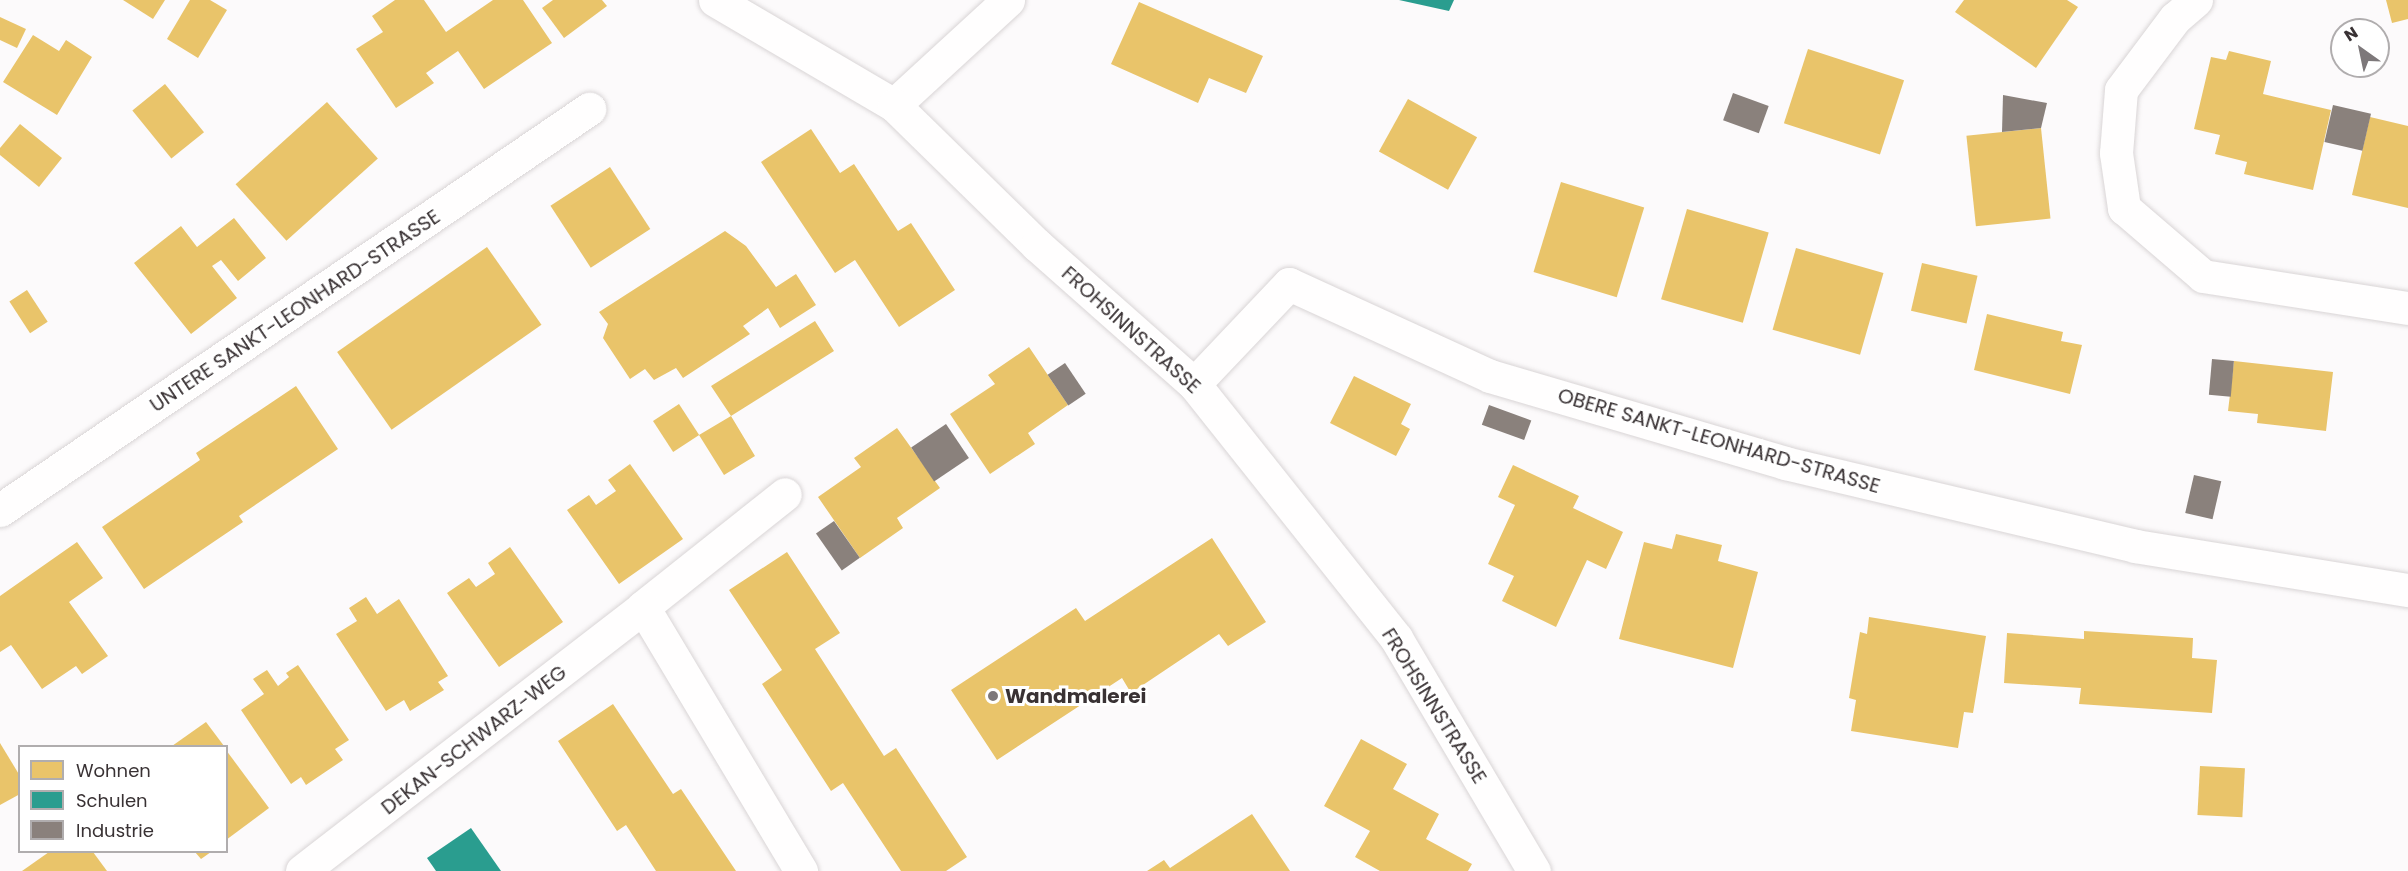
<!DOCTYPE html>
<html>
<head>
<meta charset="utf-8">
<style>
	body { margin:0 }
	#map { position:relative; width:2408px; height:871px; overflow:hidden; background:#fcfafb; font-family:Poppins,sans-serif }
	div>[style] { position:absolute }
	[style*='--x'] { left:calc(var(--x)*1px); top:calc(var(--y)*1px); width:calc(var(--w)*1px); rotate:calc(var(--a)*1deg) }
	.homes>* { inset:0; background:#e9c46a; transform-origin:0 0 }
	.schools>* { inset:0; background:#2a9d8f }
	.industry>* { inset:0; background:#8a817c; transform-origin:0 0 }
	.roads { filter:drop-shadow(0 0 2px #d9d5d6) drop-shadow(0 0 2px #d9d5d6) }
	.street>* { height:33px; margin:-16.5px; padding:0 16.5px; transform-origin:16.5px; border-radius:16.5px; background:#fffefe }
	.secondary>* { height:33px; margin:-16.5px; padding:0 16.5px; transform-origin:16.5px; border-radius:16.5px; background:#fffefe }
	.dots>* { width:16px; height:16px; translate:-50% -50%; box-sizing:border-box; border:3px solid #fff; border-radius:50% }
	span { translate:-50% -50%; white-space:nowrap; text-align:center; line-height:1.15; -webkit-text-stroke:6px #fff; paint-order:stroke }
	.street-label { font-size:20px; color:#393234 }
	.poi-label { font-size:20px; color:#393234; font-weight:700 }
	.left { translate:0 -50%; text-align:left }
	.legend { position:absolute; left:18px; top:745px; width:210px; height:108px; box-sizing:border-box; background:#fff; border:2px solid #b0adae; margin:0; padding:8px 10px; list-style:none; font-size:18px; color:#393234 }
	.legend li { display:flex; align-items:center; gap:12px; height:30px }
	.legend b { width:30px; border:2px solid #b0adae }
	.north { position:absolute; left:2330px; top:18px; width:60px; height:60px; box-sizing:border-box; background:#fff; border:2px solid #b0adae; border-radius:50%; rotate:327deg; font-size:16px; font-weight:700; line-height:24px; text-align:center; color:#393234 }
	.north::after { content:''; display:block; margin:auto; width:21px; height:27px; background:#7d787a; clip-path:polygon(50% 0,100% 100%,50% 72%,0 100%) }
</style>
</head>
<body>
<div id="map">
	<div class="homes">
		<div style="clip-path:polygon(123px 0,165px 0,153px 19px)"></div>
		<div style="clip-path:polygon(190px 0,210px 0,227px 10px,198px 58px,167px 39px)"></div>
		<div style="clip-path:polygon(395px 0,424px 0,446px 32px,493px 0,523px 0,552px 43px,484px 89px,458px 51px,426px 73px,434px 83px,396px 108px,356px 49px,383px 32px,372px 16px)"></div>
		<div style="clip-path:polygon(553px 0,602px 0,607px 6px,564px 38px,542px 8px)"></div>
		<div style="clip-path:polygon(1964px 0,2067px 0,2078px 7px,2036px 68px,1955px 12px)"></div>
		<div style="clip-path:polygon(2386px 0,2408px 0,2408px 19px,2392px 23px)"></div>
		<div style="clip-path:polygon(1139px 2px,1263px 56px,1246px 93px,1209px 78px,1198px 103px,1111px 64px)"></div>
		<div style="clip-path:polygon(0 17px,26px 29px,17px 48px,0 40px)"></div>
		<div style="clip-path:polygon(33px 35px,59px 51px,66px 40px,92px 57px,57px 115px,3px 82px)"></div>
		<div style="left:1808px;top:49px;width:101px;height:78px;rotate:18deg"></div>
		<div style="clip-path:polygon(2229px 51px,2271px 61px,2263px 94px,2331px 110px,2313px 190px,2244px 174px,2247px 162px,2215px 154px,2220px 135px,2194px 129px,2211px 57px,2226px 60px)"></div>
		<div style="left:165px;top:84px;width:62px;height:42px;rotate:51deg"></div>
		<div style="left:1408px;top:99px;width:79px;height:60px;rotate:29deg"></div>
		<div style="left:327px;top:102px;width:76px;height:123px;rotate:48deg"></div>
		<div style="clip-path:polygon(2370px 117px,2408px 126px,2408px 208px,2352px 195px)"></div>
		<div style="clip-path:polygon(20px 124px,62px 158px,39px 187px,0 155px,0 148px)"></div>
		<div style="left:2041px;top:128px;width:91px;height:75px;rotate:84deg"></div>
		<div style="clip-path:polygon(811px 129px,840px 173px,854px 164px,898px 231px,911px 223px,955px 290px,899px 327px,855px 260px,835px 273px,761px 162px)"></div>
		<div style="left:610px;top:167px;width:74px;height:71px;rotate:57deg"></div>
		<div style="left:1561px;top:182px;width:87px;height:94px;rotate:17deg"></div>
		<div style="left:1687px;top:209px;width:85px;height:94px;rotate:16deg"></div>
		<div style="clip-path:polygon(234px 218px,266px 258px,238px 281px,221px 260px,212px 266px,237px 298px,191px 334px,134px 263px,181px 226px,197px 247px)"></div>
		<div style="clip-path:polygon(725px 231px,746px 246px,776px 287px,796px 274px,816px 305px,780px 328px,768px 308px,743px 326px,750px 334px,683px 378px,676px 368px,654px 380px,645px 369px,630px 379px,603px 338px,608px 324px,599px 312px)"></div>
		<div style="left:487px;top:247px;width:95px;height:183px;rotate:55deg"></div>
		<div style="left:1796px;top:248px;width:91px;height:85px;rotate:16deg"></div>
		<div style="left:1922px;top:263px;width:57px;height:49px;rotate:13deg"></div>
		<div style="left:27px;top:290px;width:38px;height:21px;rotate:57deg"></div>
		<div style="clip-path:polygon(1987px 314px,2063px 332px,2061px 341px,2082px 345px,2070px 394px,1974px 370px)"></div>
		<div style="clip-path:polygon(815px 321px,834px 351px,731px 416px,755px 456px,724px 475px,699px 435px,731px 416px,711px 386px)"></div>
		<div style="clip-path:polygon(1029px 347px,1068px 405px,1028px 433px,1035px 444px,990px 474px,950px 414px,995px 384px,988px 375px)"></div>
		<div style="clip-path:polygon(2234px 361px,2333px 372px,2326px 431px,2257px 423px,2258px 414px,2228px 411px)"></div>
		<div style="clip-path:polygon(1354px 376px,1411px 404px,1401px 424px,1410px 429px,1396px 456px,1330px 423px)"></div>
		<div style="clip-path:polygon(296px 386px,338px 449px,239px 516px,243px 522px,144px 589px,102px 527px,200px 460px,196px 453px)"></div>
		<div style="left:679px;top:404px;width:37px;height:31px;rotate:57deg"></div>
		<div style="clip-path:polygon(897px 428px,940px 488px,897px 518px,903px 528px,860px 558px,818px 497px,861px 467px,854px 458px)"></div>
		<div style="clip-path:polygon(630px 464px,683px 539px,619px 584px,567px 510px,589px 495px,596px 505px,616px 491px,608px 480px)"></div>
		<div style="clip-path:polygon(1513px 465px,1579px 496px,1573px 508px,1623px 532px,1606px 569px,1587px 560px,1556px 627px,1502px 601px,1514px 576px,1488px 564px,1515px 505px,1498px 497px)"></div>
		<div style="clip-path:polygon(1676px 534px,1722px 545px,1718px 561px,1758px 572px,1733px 668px,1619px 639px,1644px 542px,1672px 549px)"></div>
		<div style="clip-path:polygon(1212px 538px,1266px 622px,1228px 646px,1219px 634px,1131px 693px,1122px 678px,997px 760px,951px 690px,1076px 608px,1085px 621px)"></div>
		<div style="clip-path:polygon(77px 542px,103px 578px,69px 602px,108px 656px,82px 674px,76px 666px,42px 689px,11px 645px,0 652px,0 596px)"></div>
		<div style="clip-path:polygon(510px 547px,563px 622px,499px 667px,447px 593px,469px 578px,476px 587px,495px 574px,488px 563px)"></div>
		<div style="clip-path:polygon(787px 552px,840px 633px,815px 649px,884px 756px,896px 748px,967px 857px,946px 871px,901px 871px,843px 783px,831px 791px,762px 684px,782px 670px,729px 590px)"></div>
		<div style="clip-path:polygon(366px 597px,377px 614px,399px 599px,448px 676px,438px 682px,444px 690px,410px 711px,404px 700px,386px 711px,336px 634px,357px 621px,349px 608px)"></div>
		<div style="clip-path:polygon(1869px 617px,1986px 636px,1973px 713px,1964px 712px,1958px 748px,1851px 731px,1856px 700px,1849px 698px,1860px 632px,1867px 634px)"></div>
		<div style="clip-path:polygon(2084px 631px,2193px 638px,2192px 658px,2217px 660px,2212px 713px,2079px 704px,2081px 688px,2004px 683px,2007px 633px,2084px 639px)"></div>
		<div style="clip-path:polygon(298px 665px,349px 740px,335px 749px,343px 760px,306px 785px,301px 777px,291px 784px,241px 710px,264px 694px,253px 679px,267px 670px,278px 686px,289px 677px,286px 673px)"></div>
		<div style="clip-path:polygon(613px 704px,673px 794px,681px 789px,736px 871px,656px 871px,626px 825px,617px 831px,558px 741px)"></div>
		<div style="clip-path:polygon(206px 722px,224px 746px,172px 746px)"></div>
		<div style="clip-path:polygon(1361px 739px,1407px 764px,1393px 789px,1439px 814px,1426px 839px,1472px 864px,1468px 871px,1380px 871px,1355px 857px,1370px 831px,1324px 806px)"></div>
		<div style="clip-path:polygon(0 743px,20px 776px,20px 794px,0 805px)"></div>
		<div style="clip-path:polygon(226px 750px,269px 808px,226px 840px)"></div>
		<div style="left:2200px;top:766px;width:45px;height:49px;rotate:3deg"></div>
		<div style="clip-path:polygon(1252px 814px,1290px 871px,1147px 871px,1164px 860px,1170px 868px)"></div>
		<div style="clip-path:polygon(49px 852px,93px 852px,107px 871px,22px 871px)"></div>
		<div style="clip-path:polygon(195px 852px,211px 852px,201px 859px)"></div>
	</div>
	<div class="schools">
		<div style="clip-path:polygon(1399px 0,1454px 0,1449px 11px)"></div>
		<div style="clip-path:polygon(471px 828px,501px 871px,436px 871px,427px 858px)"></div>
	</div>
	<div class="industry">
		<div style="left:1733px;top:93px;width:38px;height:29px;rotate:20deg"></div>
		<div style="clip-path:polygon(2003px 95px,2047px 103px,2041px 128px,2002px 132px)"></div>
		<div style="left:2333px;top:105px;width:39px;height:38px;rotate:13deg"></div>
		<div style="left:2212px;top:359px;width:22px;height:36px;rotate:5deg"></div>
		<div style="left:1065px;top:363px;width:37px;height:21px;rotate:56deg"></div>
		<div style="left:1489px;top:405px;width:45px;height:21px;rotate:20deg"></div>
		<div style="left:946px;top:424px;width:41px;height:42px;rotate:56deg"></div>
		<div style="left:2194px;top:475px;width:28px;height:39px;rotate:13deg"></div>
		<div style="left:834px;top:521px;width:45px;height:22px;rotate:55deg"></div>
	</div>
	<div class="roads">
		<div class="street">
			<div style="--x:2196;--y:0;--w:28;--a:139"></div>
			<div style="--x:2175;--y:18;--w:90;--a:126.9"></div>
			<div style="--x:2121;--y:90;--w:63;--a:94.5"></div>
			<div style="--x:2116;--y:153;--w:56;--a:81.7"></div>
			<div style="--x:2124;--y:208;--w:104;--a:40.7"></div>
			<div style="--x:2203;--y:276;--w:207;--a:8.9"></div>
			<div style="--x:894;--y:105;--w:155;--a:-42.6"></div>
			<div style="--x:1194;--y:384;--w:138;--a:-46.5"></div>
			<div style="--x:1289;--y:284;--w:221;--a:24.6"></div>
			<div style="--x:1490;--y:376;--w:308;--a:16.4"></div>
			<div style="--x:1785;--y:463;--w:360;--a:13.3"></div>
			<div style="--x:2135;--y:546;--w:277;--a:9.2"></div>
			<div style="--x:0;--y:510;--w:713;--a:-34.25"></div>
			<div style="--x:643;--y:607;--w:181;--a:-38.5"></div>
			<div style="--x:302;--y:871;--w:431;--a:-37.7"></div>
			<div style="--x:643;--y:607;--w:308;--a:59.1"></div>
		</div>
		<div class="secondary">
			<div style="--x:715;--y:0;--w:208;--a:30.4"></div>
			<div style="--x:894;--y:105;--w:200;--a:44.4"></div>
			<div style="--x:1037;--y:245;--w:210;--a:41.5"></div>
			<div style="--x:1194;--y:384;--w:325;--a:51.5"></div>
			<div style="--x:1396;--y:638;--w:271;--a:59.4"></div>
		</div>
	</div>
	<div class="dots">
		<div style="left:993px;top:696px;background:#7d787a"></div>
	</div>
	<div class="street-label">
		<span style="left:295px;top:311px;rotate:-34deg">UNTERE SANKT-LEONHARD-STRASSE</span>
		<span style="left:1131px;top:330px;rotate:42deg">FROHSINNSTRASSE</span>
		<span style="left:1719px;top:441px;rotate:16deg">OBERE SANKT-LEONHARD-STRASSE</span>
		<span style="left:1434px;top:706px;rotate:58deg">FROHSINNSTRASSE</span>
		<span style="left:474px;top:740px;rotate:-38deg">DEKAN-SCHWARZ-WEG</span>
	</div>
	<div class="poi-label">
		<span class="left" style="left:1005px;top:696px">Wandmalerei</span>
	</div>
	<ul class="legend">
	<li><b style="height:16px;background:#e9c46a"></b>Wohnen</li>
	<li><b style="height:16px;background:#2a9d8f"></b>Schulen</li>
	<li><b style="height:16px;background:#8a817c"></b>Industrie</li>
	</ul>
	<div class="north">N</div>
</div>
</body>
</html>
